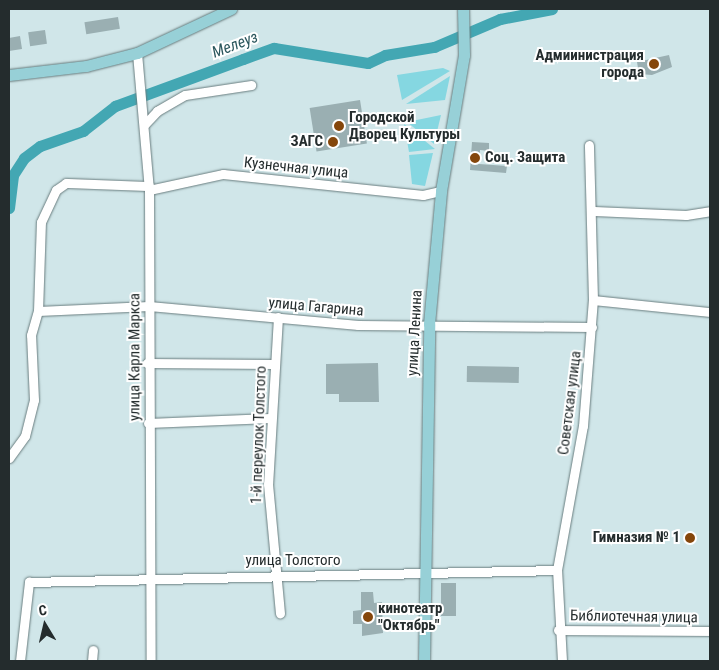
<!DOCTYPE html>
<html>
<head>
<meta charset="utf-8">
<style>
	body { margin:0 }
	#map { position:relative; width:719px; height:670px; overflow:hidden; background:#d0e6e9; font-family:"Roboto Condensed",sans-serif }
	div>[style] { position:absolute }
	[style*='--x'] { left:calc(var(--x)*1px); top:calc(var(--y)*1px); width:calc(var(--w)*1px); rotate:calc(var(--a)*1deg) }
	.green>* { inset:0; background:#85d7e1 }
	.river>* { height:11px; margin:-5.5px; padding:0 5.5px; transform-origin:5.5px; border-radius:5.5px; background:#43a7b3 }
	.building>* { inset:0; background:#9aafb2; transform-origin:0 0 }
	.roads { filter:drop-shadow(0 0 1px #697d7f) drop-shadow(0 0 1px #697d7f) }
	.minor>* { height:9px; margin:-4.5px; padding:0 4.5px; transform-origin:4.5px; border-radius:4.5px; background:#fff }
	.major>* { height:11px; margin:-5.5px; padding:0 5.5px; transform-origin:5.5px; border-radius:5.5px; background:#97d0d7 }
	.dots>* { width:14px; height:14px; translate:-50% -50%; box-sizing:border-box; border:2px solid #fff; border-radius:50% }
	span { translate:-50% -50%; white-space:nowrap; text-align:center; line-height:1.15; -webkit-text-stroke:4px #fff; paint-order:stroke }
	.poi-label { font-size:15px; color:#242c2d; font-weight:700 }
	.right { translate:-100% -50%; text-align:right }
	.left { translate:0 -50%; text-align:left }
	.street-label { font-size:15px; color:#242c2d }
	.water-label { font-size:16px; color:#2a565c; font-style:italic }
	.frame { position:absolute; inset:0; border:10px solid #242c2d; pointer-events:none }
	.north { position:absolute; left:20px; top:600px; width:50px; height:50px; -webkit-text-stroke:4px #fff; paint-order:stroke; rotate:351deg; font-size:14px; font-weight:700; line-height:20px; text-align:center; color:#242c2d }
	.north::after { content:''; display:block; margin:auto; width:18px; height:22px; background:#242c2d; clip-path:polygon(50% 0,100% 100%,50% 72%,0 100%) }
</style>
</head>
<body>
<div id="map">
	<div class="green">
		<div style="clip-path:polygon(443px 68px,450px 71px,402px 100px,397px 75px)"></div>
		<div style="clip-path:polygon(450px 76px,445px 100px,406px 104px)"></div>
		<div style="clip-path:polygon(441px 115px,434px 144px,407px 122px)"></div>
		<div style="clip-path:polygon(404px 124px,435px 149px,409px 152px)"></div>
		<div style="clip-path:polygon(433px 153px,425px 186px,412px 184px,409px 155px)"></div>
	</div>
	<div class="river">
		<div style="--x:9;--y:208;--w:33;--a:-83"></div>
		<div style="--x:13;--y:175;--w:20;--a:-57"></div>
		<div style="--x:24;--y:158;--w:20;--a:-37"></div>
		<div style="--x:40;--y:146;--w:46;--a:-19.2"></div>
		<div style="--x:83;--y:131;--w:41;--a:-38"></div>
		<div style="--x:115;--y:106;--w:136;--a:-20.2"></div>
		<div style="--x:243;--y:59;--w:33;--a:-20"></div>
		<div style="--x:274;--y:48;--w:95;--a:9.1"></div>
		<div style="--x:368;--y:63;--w:19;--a:-25"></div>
		<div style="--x:385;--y:55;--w:50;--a:-9.3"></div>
		<div style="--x:434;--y:47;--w:72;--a:-23"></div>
		<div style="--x:500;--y:19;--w:53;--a:-10.9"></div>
	</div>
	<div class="building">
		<div style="left:118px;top:17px;width:12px;height:34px;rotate:81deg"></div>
		<div style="left:45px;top:30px;width:14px;height:17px;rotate:82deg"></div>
		<div style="clip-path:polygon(20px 36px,22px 49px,9px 51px,9px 38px)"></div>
		<div style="clip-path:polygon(669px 55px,672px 67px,652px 75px,639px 74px,637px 62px)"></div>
		<div style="left:360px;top:100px;width:44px;height:51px;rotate:81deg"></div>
		<div style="clip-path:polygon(472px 142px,489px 143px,489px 151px,480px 150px,479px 164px,507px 166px,506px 173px,470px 170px)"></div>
		<div style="clip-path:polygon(378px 363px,379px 402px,339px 402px,339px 394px,326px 394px,326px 364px)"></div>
		<div style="left:467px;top:366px;width:52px;height:16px;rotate:1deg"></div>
		<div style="left:441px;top:583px;width:15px;height:33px"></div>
		<div style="clip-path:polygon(361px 592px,373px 592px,374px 603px,382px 602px,383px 633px,362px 636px,362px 624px,353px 624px,353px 611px,361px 610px)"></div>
	</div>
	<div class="roads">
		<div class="minor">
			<div style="--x:137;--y:53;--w:138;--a:85"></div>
			<div style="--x:149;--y:190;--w:471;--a:89.8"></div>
			<div style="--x:145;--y:124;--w:18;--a:-47"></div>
			<div style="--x:157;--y:111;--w:32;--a:-30"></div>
			<div style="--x:185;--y:95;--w:67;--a:-8.6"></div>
			<div style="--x:149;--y:190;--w:76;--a:-12.2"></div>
			<div style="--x:223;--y:174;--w:201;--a:6"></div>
			<div style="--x:423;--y:195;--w:18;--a:-13"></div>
			<div style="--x:594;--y:211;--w:92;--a:2.5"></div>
			<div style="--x:686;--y:215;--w:24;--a:-9"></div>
			<div style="--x:593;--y:300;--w:118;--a:5.9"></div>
			<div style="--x:38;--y:311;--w:111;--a:-2.6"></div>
			<div style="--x:149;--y:306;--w:210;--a:5.2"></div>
			<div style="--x:358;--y:325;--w:234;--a:0.5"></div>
			<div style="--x:38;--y:311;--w:89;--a:-88.1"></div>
			<div style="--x:41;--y:222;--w:35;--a:-65"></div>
			<div style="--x:56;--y:190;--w:12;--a:-35"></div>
			<div style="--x:66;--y:183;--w:83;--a:2.1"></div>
			<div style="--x:278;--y:317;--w:167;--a:93.4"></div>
			<div style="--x:268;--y:484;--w:130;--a:84.7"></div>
			<div style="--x:147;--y:363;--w:127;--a:0.5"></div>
			<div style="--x:148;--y:423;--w:122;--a:-2.3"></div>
			<div style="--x:9;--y:458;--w:27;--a:-54"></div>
			<div style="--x:25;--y:436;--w:37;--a:-76"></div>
			<div style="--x:34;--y:400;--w:65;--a:-92.6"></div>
			<div style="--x:31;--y:335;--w:25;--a:-74"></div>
			<div style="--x:558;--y:630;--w:152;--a:0.4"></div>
			<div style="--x:20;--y:661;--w:80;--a:-83.5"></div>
			<div style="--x:29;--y:582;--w:528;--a:-1.3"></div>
			<div style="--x:92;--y:661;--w:11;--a:-85"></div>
			<div style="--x:562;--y:661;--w:91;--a:-93.1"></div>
			<div style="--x:557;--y:570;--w:146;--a:-79.8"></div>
			<div style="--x:583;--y:426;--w:126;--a:-85.5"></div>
			<div style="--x:593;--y:300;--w:155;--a:-91.5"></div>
		</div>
		<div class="major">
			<div style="--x:9;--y:75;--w:78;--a:-6.7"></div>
			<div style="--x:86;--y:66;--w:53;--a:-14.3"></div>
			<div style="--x:137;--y:53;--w:104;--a:-25.1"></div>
			<div style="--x:424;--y:661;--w:337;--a:-89.1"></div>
			<div style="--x:429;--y:324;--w:134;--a:-84.8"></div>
			<div style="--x:441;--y:191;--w:138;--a:-80.4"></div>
			<div style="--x:464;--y:55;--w:46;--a:-91.2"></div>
		</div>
	</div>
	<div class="dots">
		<div style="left:654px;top:64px;background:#85460b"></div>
		<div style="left:339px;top:126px;background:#85460b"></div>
		<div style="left:333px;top:142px;background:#85460b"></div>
		<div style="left:475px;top:158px;background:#85460b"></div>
		<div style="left:690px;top:538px;background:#85460b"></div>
		<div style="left:368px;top:617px;background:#85460b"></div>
	</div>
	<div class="poi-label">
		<span class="right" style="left:644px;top:64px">Адмиинистрация<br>города</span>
		<span class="left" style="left:349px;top:126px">Городской<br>Дворец Культуры</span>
		<span class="right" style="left:323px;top:142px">ЗАГС</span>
		<span class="left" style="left:485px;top:158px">Соц. Защита</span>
		<span class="right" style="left:680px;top:538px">Гимназия № 1</span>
		<span class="left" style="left:378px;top:617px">кинотеатр<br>"Октябрь"</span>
	</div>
	<div class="street-label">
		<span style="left:296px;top:168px;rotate:6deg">Кузнечная улица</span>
		<span style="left:316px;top:307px;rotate:5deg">улица Гагарина</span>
		<span style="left:415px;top:333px;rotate:-87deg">улица Ленина</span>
		<span style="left:135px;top:357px;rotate:-90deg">улица Карла Маркса</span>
		<span style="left:570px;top:403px;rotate:-83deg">Советская улица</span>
		<span style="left:259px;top:435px;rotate:-88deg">1-й переулок Толстого</span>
		<span style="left:293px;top:561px">улица Толстого</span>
		<span style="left:634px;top:617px;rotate:1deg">Библиотечная улица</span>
	</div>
	<div class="water-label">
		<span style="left:235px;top:45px;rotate:-21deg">Мелеуз</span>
	</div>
	<div class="frame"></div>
	<div class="north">С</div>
</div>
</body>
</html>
